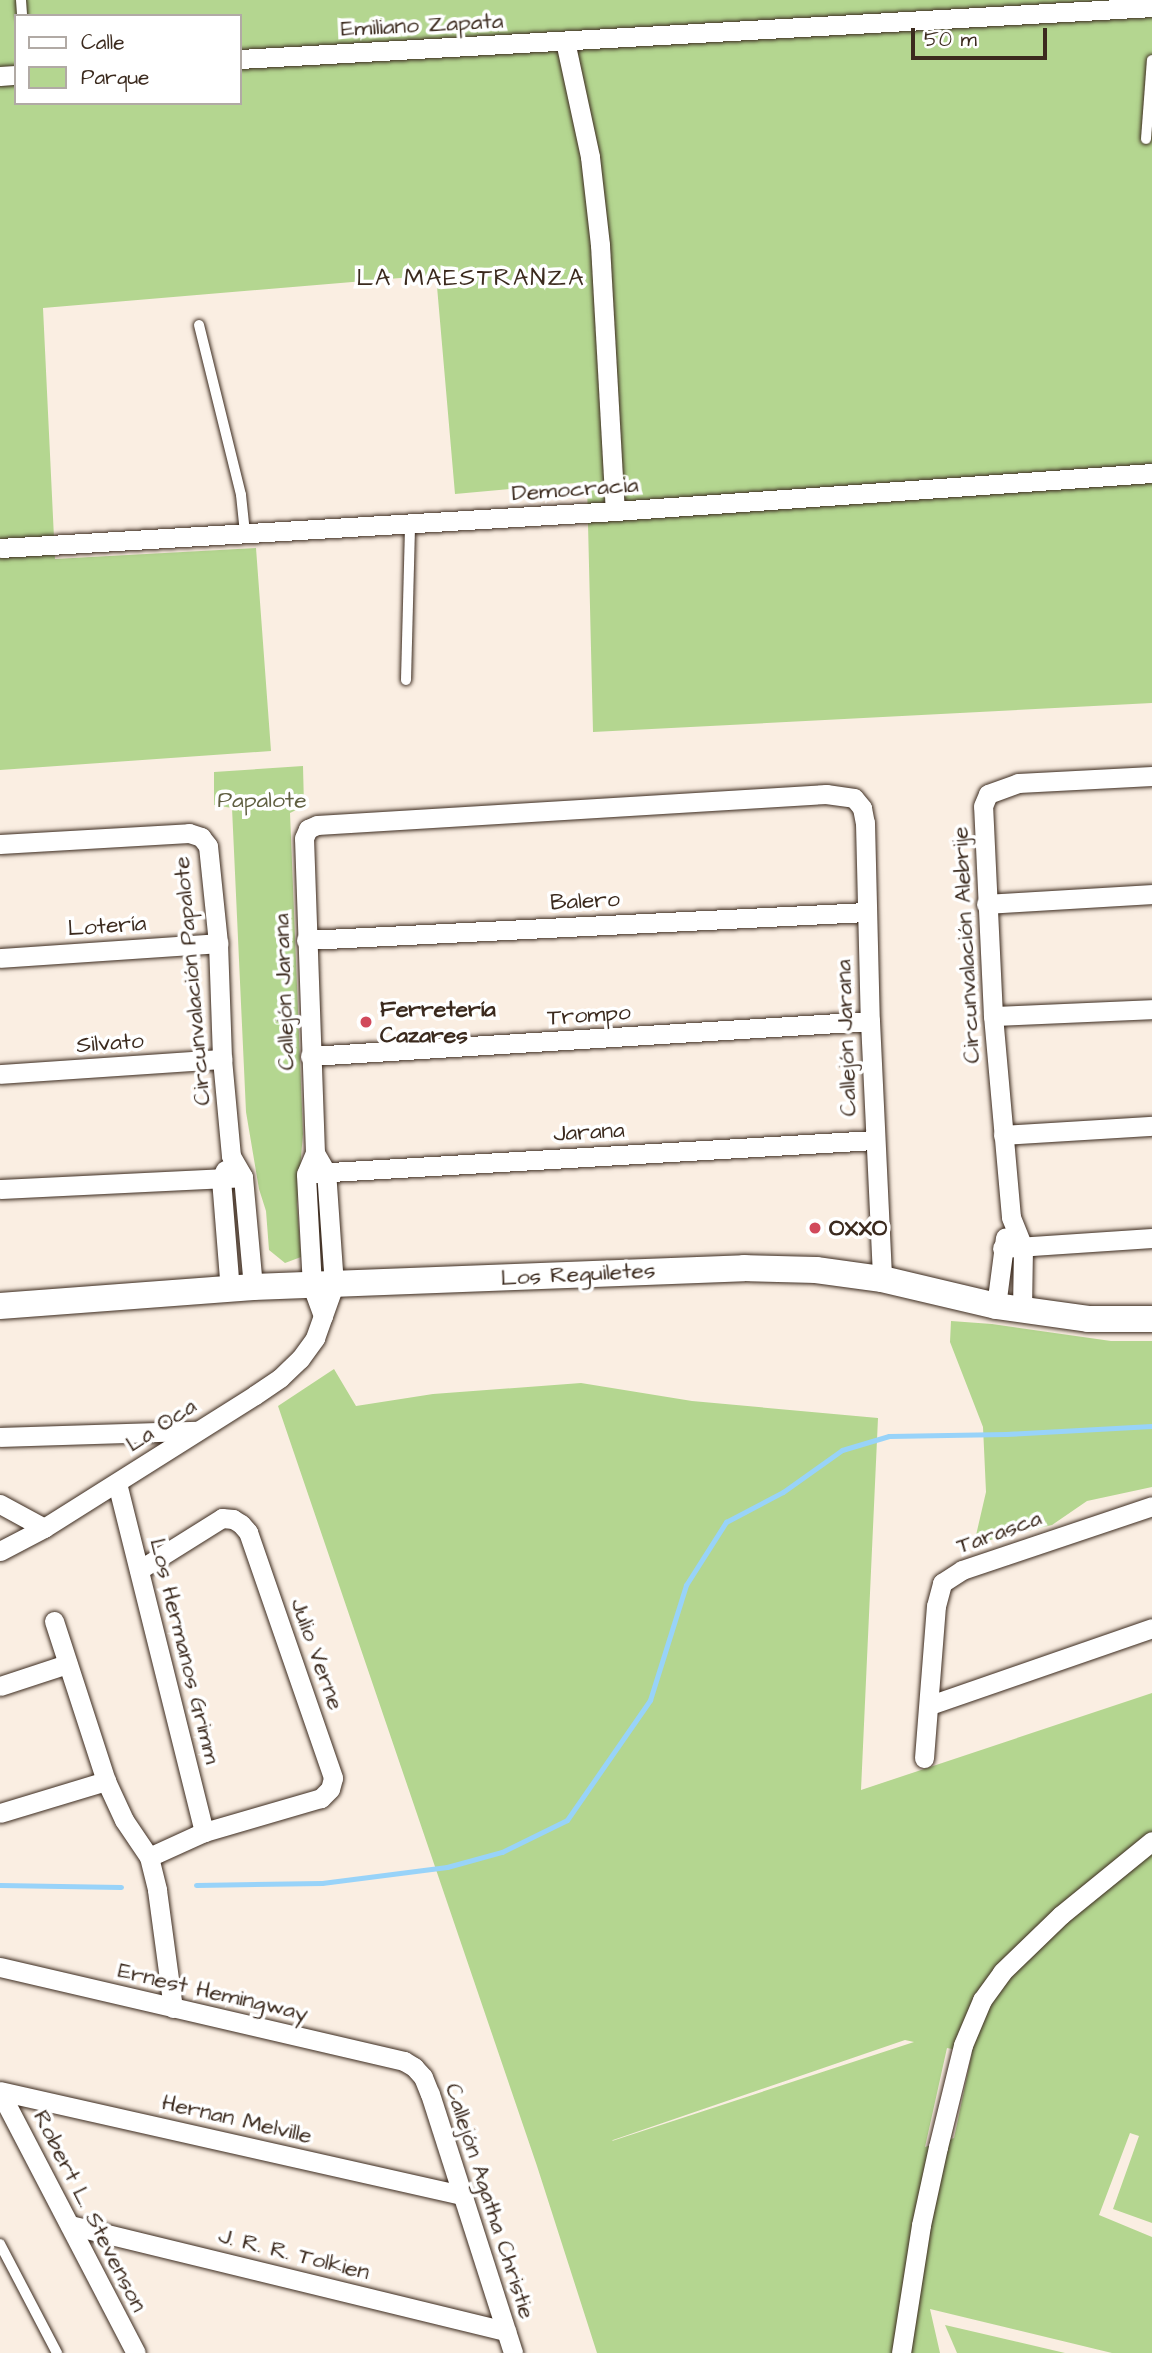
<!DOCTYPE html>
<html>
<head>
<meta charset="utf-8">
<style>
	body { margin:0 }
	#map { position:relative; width:1152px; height:2353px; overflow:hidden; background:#faeee2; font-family:"Architects Daughter",sans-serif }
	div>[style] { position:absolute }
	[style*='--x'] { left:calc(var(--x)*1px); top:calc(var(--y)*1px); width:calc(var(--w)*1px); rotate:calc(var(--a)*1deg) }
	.green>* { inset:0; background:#b4d690 }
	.stream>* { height:5px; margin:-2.5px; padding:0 2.5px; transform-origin:2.5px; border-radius:2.5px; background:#98d3f9 }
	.roads { filter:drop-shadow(0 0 2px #3b2a1e) drop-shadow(0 0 2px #3b2a1e) }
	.lane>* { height:10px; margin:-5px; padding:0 5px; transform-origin:5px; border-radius:5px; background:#fff }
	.street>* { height:19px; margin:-9.5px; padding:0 9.5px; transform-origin:9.5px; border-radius:9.5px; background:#fff }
	.secondary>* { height:26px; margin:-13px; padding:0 13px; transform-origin:13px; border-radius:13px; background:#fff }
	.dots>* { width:19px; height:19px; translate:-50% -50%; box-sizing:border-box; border:4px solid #fff; border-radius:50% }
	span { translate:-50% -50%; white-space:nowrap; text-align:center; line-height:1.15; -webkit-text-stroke:7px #fff; paint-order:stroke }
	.street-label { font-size:23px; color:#3b2a1e }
	.park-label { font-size:23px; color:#5f5e40 }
	.poi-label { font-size:23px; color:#3b2a1e; font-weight:700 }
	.left { translate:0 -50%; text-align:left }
	.neighbourhood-label { font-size:24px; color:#3b2a1e; letter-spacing:2px }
	.legend { position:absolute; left:14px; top:14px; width:228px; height:91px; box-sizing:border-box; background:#fff; border:2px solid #b1aaa5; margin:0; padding:9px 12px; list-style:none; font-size:21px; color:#3b2a1e }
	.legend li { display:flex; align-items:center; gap:14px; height:35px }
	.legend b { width:35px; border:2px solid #b1aaa5 }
	.scale { position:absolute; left:911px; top:28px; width:136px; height:32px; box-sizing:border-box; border:4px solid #3b2a1e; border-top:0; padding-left:9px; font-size:21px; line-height:24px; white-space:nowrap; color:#3b2a1e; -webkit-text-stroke:5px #fff; paint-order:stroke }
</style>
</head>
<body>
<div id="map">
	<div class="green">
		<div style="clip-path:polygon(evenodd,0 0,1152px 0,1152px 703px,593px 732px,587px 482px,455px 494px,436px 275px,43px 308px,55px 559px,256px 548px,271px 751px,0 770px,0 0,16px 16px,240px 16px,240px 103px,16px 103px,16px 16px)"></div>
		<div style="clip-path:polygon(303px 766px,304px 806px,290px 813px,303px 1134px,297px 1204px,301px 1257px,285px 1263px,269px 1250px,266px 1211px,259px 1189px,246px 1112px,232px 808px,214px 805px,214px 772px)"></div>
		<div style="clip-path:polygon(951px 1321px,992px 1324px,1111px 1341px,1152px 1341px,1152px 1487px,1087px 1501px,1052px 1525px,974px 1544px,986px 1492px,983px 1427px,950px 1342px)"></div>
		<div style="clip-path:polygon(evenodd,334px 1369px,356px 1406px,433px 1394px,581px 1383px,692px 1401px,878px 1418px,861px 1790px,1152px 1693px,1152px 2223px,1113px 2209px,1139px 2136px,1130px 2133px,1099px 2215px,1152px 2237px,1152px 2353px,1112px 2353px,930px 2309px,940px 2353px,597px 2353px,537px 2166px,278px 1406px,334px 1369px,905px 2040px,914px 2042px,612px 2141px,613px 2140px,905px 2040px,334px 1369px,947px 2048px,972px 2053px,954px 2138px,925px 2147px,947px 2048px)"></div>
		<div style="clip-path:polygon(945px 2325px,1065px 2353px,957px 2353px)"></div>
	</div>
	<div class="stream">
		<div style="--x:0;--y:1885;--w:121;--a:0.9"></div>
		<div style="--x:196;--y:1885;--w:126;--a:-0.9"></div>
		<div style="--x:322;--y:1883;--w:126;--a:-7.3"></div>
		<div style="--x:447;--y:1867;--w:57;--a:-15.3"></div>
		<div style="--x:502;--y:1852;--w:72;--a:-26.2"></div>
		<div style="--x:567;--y:1820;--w:146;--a:-55.3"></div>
		<div style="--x:650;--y:1700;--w:121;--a:-72.6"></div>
		<div style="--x:686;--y:1585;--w:75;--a:-57.6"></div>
		<div style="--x:726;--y:1522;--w:64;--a:-27.8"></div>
		<div style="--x:783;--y:1492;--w:72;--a:-35.4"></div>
		<div style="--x:842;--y:1450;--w:49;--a:-16.6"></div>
		<div style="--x:889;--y:1436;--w:117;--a:-1"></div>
		<div style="--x:1006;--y:1434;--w:146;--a:-3.1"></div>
	</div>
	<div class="roads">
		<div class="lane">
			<div style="--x:21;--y:0;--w:16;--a:86"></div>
			<div style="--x:1146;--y:139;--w:79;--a:-85.7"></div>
			<div style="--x:199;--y:325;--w:175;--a:76.1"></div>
			<div style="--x:241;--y:495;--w:39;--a:84"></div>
			<div style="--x:406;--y:680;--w:156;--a:-88.5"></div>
			<div style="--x:0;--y:2244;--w:123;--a:62.4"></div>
		</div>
		<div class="street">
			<div style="--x:565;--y:41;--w:119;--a:77.8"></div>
			<div style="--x:590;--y:157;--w:89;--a:83.5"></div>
			<div style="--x:600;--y:245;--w:266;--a:86.8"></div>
			<div style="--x:240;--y:59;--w:913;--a:-3.26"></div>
			<div style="--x:0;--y:76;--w:16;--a:-4"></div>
			<div style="--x:0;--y:548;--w:616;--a:-3.44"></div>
			<div style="--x:615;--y:511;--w:538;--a:-4.05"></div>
			<div style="--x:0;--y:844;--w:189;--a:-3.3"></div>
			<div style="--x:189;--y:833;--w:13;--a:18"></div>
			<div style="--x:201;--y:837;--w:11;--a:52"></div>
			<div style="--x:208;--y:846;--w:98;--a:84.1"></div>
			<div style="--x:218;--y:943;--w:116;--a:88"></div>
			<div style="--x:222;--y:1059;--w:97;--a:84.7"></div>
			<div style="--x:231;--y:1156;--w:24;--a:60"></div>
			<div style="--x:243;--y:1177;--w:110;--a:84.8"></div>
			<div style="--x:986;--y:904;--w:166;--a:-3.4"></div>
			<div style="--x:306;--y:940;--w:561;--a:-2.86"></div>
			<div style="--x:0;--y:958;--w:219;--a:-3.9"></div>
			<div style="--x:993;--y:1016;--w:159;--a:-2.5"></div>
			<div style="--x:310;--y:1056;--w:561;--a:-3.58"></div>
			<div style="--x:0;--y:1074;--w:223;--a:-3.9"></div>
			<div style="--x:1003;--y:1135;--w:149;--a:-3.5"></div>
			<div style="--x:225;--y:1170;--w:10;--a:114"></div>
			<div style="--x:221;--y:1179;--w:111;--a:85.4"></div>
			<div style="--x:314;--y:1173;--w:562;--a:-3.37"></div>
			<div style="--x:0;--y:1189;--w:243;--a:-2.8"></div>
			<div style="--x:1002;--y:1248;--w:150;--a:-3.8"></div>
			<div style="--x:996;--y:1306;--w:69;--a:-82.5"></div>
			<div style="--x:1022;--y:1311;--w:64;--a:-89.1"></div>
			<div style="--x:1023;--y:1247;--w:32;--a:-112"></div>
			<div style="--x:1011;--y:1217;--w:202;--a:-95.1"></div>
			<div style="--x:993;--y:1016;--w:210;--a:-92.7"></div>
			<div style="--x:983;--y:806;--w:13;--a:-67"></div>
			<div style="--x:988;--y:794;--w:32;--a:-20"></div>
			<div style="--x:1018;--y:783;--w:134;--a:-3"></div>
			<div style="--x:323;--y:1316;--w:32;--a:-110"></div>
			<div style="--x:312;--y:1286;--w:112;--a:-93.1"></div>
			<div style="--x:306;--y:1174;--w:23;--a:-67"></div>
			<div style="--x:315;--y:1153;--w:315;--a:-92"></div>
			<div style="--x:304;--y:838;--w:10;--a:-66"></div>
			<div style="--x:308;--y:829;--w:10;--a:-24"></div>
			<div style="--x:317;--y:825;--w:510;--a:-3.49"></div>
			<div style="--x:826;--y:794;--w:28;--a:8"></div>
			<div style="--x:854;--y:798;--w:13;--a:51"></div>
			<div style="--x:862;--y:808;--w:15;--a:79"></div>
			<div style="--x:865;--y:823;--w:198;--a:88.6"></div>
			<div style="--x:870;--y:1021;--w:258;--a:87.3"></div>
			<div style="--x:0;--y:1437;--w:196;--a:-1.8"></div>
			<div style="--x:117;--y:1483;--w:360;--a:76"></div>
			<div style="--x:0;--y:1504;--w:50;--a:28.6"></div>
			<div style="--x:0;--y:1551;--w:50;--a:-27.6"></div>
			<div style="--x:44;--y:1528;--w:249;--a:-32.2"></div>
			<div style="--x:255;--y:1395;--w:30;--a:-34"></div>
			<div style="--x:280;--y:1378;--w:28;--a:-44"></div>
			<div style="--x:300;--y:1359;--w:26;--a:-54"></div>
			<div style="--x:315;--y:1338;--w:56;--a:-70.3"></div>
			<div style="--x:334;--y:1285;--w:113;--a:-94"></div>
			<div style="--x:326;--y:1172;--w:22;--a:-120"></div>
			<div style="--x:139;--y:1570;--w:98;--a:-32.1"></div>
			<div style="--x:222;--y:1518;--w:11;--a:5"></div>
			<div style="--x:233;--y:1519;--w:9;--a:32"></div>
			<div style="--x:241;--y:1524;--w:11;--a:49"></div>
			<div style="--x:248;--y:1532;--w:260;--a:70.9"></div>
			<div style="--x:333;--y:1778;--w:11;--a:105"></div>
			<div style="--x:330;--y:1789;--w:13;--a:135"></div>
			<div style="--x:321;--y:1798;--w:122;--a:163.8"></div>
			<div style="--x:204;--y:1832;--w:60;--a:155.6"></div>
			<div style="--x:149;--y:1857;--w:34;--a:76"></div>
			<div style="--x:157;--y:1890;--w:119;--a:82.3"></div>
			<div style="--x:54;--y:1621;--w:168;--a:72"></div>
			<div style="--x:106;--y:1781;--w:43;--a:65.2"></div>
			<div style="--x:124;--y:1820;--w:45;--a:56"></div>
			<div style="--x:0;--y:1686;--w:71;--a:-18.2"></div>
			<div style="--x:930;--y:1705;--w:235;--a:-19.1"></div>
			<div style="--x:924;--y:1758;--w:152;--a:-85.5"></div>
			<div style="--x:936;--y:1606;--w:24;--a:-75"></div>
			<div style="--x:942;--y:1583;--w:24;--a:-33"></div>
			<div style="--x:962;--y:1570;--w:200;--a:-18.6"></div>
			<div style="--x:0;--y:1813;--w:111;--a:-16.8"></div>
			<div style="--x:0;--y:1967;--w:415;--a:13.1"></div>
			<div style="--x:404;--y:2061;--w:12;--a:31"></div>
			<div style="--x:414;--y:2067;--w:13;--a:48"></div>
			<div style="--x:423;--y:2077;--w:18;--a:68"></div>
			<div style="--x:430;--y:2094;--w:272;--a:72.2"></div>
			<div style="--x:0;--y:2091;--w:475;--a:12.7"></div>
			<div style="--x:0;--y:2092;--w:294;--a:62.5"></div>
			<div style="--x:70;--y:2225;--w:449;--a:13.7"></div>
			<div style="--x:901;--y:2353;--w:130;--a:-81.1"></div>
			<div style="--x:921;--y:2225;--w:80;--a:-77.7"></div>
			<div style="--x:938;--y:2147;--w:105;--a:-76.2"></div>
			<div style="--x:963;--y:2045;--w:49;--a:-67.1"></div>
			<div style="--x:982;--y:2000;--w:34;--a:-54"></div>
			<div style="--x:1002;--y:1972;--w:82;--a:-44"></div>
			<div style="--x:1061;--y:1915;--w:117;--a:-39.1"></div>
		</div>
		<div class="secondary">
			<div style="--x:0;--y:1306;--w:254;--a:-4.3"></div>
			<div style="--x:253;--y:1287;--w:491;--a:-2.2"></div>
			<div style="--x:744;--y:1268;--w:72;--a:1.6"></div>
			<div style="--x:816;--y:1270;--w:67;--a:7.8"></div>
			<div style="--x:882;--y:1279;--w:117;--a:13.3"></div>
			<div style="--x:996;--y:1306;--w:93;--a:8"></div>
			<div style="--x:1088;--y:1319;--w:64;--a:0"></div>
		</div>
	</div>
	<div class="dots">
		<div style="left:366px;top:1022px;background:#d1495b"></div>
		<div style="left:815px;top:1228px;background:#d1495b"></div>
	</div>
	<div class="street-label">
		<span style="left:422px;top:25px;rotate:-3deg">Emiliano Zapata</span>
		<span style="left:575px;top:489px;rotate:-4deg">Democracia</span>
		<span style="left:585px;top:901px;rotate:-3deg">Balero</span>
		<span style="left:107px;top:926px;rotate:-4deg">Lotería</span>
		<span style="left:966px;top:945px;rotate:-93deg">Circunvalación Alebrije</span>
		<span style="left:192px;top:981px;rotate:-95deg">Circunvalación Papalote</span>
		<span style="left:284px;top:992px;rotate:-92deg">Callejón Jarana</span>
		<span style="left:589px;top:1015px;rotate:-4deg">Trompo</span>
		<span style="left:846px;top:1038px;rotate:-92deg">Callejón Jarana</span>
		<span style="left:110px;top:1043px;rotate:-4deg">Silvato</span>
		<span style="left:589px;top:1132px;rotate:-3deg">Jarana</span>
		<span style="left:578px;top:1274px;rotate:-3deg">Los Reguiletes</span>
		<span style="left:161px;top:1425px;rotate:-33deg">La Oca</span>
		<span style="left:999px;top:1532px;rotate:-20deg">Tarasca</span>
		<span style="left:185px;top:1651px;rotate:76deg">Los Hermanos Grimm</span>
		<span style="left:317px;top:1654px;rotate:70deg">Julio Verne</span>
		<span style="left:213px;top:1992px;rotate:13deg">Ernest Hemingway</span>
		<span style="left:237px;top:2119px;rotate:13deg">Hernan Melville</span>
		<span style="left:490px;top:2201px;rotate:72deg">Callejón Agatha Christie</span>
		<span style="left:90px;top:2211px;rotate:63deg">Robert L. Stevenson</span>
		<span style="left:294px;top:2254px;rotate:14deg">J. R. R. Tolkien</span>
	</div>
	<div class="park-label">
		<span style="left:262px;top:800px">Papalote</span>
	</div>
	<div class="poi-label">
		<span class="left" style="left:380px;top:1022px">Ferretería<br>Cazares</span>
		<span class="left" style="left:829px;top:1228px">OXXO</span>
	</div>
	<div class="neighbourhood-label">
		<span style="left:471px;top:279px">LA MAESTRANZA</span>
	</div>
	<ul class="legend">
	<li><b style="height:9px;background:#fff"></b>Calle</li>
	<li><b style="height:19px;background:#b4d690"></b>Parque</li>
	</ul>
	<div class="scale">50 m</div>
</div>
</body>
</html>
